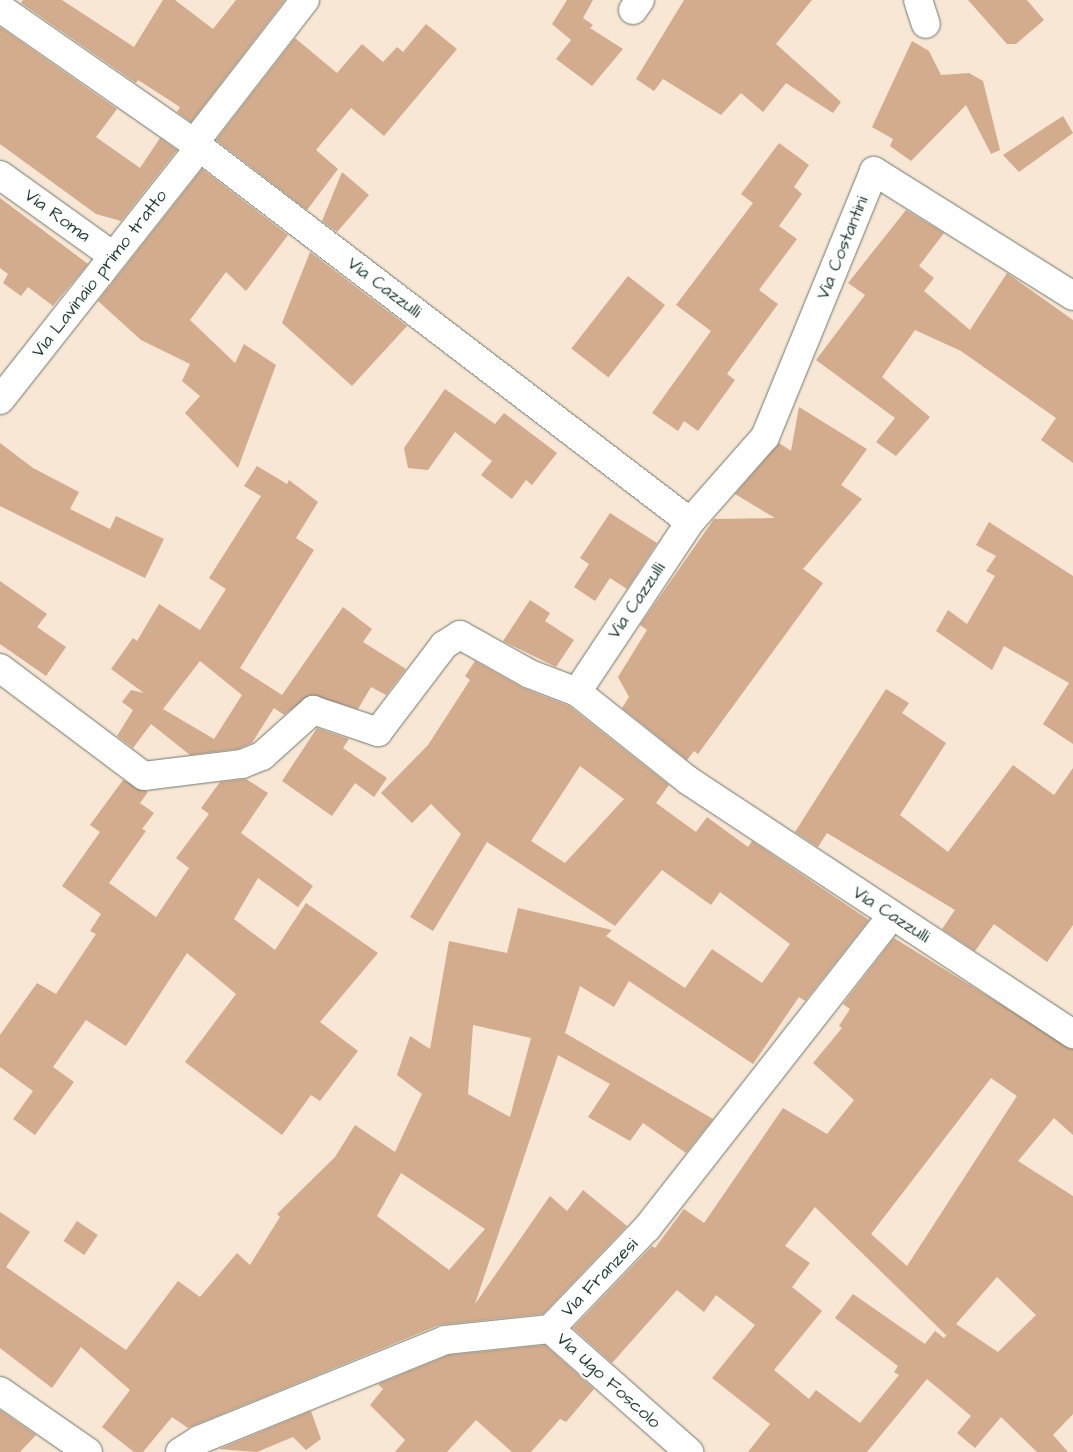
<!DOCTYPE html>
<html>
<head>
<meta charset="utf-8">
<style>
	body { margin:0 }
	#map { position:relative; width:1073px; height:1452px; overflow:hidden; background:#f8e7d4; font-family:"Architects Daughter",sans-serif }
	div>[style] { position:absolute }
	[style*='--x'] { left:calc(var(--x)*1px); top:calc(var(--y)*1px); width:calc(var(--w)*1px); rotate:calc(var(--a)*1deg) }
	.building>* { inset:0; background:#d3ab8d; transform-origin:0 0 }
	.roads { filter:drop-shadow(0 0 1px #6b786c) drop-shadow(0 0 1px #6b786c) }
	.minor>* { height:28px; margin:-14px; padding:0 14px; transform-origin:14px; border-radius:14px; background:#fff }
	span { translate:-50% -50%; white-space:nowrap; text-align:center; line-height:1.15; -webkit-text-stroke:4.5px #fff; paint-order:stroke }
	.street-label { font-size:18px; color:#1f3d34 }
</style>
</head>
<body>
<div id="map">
	<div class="building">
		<div style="clip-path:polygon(23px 0,62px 0,134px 47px,163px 0,175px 0,213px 29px,236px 0,285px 0,191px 122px,177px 112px,180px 107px,138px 80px,136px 83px,21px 3px)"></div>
		<div style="clip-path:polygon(567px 0,593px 0,583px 18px,593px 25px,590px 28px,623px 49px,592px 86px,556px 59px,571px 40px,552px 24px)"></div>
		<div style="clip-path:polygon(684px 0,812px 0,776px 44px,841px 102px,833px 113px,786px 83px,763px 112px,741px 93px,721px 115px,663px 79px,654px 91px,636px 79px)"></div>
		<div style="clip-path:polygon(968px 0,1027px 0,1044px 20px,1016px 44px,1007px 44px)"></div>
		<div style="clip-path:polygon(426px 24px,457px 49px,384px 136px,351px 108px,316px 150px,338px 169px,307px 210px,216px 140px,295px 38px,337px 73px,362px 44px,383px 62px,397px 47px,403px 52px)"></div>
		<div style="clip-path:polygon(0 27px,117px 109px,96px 137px,140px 168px,160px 138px,177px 150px,121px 221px,96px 214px,0 144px)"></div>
		<div style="clip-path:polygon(912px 41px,929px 51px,941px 75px,969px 73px,983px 81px,1000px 150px,991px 154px,966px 105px,911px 161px,890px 146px,893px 139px,872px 127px)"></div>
		<div style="clip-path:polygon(1063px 116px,1073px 133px,1019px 172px,1003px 155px)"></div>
		<div style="clip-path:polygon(779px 143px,809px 165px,794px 187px,802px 194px,779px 226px,797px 239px,759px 290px,778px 304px,727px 374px,735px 380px,698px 431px,684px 421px,678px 431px,652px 413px,711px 331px,676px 305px,753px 203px,741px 194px)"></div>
		<div style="clip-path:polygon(202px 169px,288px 235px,246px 291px,226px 272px,190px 320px,235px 363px,244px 344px,276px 365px,238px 468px,185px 413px,200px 396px,182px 381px,190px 364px,141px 340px,98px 301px)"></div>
		<div style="clip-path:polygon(342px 172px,369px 195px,337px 232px,322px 221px)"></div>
		<div style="clip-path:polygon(0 198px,88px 264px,53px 306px,28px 287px,21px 296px,3px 283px,8px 274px,0 268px)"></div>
		<div style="clip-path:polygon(906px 210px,944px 233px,919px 266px,934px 278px,924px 291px,970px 330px,1007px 273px,1073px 320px,1073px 463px,1041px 440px,1056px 418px,961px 351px,915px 330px,882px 377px,930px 417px,896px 456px,876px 442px,895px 418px,816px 360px,865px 295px,848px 283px)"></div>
		<div style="clip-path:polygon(310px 252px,407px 326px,352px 386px,282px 323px)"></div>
		<div style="left:628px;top:276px;width:47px;height:92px;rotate:38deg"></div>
		<div style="clip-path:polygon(445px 389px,495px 424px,504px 413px,557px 453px,532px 485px,526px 480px,512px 499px,481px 475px,492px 461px,455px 432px,428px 470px,408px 468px,404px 448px)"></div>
		<div style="clip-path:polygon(799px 407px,867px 449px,841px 485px,862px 499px,803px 569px,823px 583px,698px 754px,694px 751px,687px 760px,622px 708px,629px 697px,618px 677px,647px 630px,640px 625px,714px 519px,775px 518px,735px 494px,779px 443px,791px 451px)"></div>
		<div style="clip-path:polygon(0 443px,33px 468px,79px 492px,70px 509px,110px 529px,116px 516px,164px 539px,145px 578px,0 506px)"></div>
		<div style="clip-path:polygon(evenodd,257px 466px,287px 484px,289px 480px,318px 502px,296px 538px,314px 550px,240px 668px,282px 695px,343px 607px,372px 629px,363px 642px,406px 669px,386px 695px,371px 687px,358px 709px,310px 695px,284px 715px,274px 708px,252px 743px,238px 749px,190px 755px,151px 724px,133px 748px,117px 736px,133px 710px,122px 702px,131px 690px,144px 693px,111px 669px,133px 638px,137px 641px,159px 604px,200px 630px,226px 589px,209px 578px,261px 496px,244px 486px,257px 466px,200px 661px,242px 695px,214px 739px,163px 709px,200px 661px)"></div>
		<div style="clip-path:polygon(610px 513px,657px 543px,627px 589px,610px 578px,595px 601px,574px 587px,589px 564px,580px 558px)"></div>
		<div style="clip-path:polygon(989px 522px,1073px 576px,1073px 744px,1043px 724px,1069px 683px,1004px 646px,992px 670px,936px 631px,948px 610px,967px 624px,995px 576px,986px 571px,996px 556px,976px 545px)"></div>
		<div style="clip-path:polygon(0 581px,47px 614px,37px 627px,66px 647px,46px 676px,0 644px)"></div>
		<div style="clip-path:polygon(530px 600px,550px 613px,545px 621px,574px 640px,556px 667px,503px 641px)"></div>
		<div style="clip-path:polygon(evenodd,475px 661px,523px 688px,569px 706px,669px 785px,656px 803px,696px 832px,707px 817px,748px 847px,752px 841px,869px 920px,805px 1001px,799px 997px,753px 1064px,629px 981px,614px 1007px,580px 986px,565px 1033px,713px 1119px,686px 1153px,643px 1123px,630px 1141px,588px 1117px,610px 1084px,558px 1055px,475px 1304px,550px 1196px,567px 1211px,583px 1190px,627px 1226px,543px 1314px,439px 1325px,188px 1428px,172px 1417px,143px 1452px,134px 1452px,102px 1427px,130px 1390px,81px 1347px,52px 1388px,0 1348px,0 1212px,30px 1232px,6px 1267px,126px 1350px,178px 1281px,200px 1297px,237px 1253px,250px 1265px,280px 1217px,277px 1214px,335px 1157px,355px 1125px,395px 1152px,422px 1094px,397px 1075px,410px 1036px,430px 1049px,449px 941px,507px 953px,518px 908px,612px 930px,606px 936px,685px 988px,712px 949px,762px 983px,790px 944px,720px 892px,711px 905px,662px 870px,615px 926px,487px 842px,433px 931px,410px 917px,461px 834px,431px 804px,412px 823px,381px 793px,428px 745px,470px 680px,465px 676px,475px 661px,580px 766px,624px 799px,565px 863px,531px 841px,580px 766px,475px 661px,473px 1025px,531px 1038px,510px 1117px,468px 1094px,473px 1025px,475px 661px,401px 1173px,485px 1229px,449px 1270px,377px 1216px,401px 1173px)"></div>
		<div style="clip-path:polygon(886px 689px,909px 703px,902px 713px,946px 743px,900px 815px,948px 852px,1013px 765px,1054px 795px,1073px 768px,1073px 925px,1047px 962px,994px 924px,975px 951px,942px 929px,955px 910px,827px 833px,818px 847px,795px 832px)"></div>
		<div style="clip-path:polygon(317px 728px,349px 739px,343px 748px,387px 778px,374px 797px,355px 783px,332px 816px,282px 781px)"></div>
		<div style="clip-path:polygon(246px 779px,268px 793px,241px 833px,313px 886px,298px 907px,258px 878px,234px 919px,275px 950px,306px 903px,378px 953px,320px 1022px,358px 1051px,320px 1101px,311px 1095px,282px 1135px,185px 1062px,236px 994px,187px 953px,126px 1046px,86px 1020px,53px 1067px,74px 1082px,35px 1135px,13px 1119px,33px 1091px,0 1067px,0 1035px,37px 983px,56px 994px,96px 934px,90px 931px,101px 914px,62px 886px,100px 832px,90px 825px,123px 780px,148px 792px,140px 803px,154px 813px,142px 829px,146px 831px,109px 883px,156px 917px,189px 868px,176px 858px,209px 814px,201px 808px,220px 782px)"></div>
		<div style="clip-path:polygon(evenodd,894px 938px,1073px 1049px,1073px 1135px,1054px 1118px,1018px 1161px,1073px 1196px,1073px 1414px,1053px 1435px,1068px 1452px,1037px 1452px,1001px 1417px,975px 1448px,957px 1433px,971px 1416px,927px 1379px,867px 1452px,748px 1452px,770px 1424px,712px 1378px,755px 1325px,716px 1295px,704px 1312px,677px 1290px,612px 1363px,573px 1328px,652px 1246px,655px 1248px,684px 1209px,704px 1223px,783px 1108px,827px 1134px,854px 1100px,813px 1063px,842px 1028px,839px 1026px,850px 1009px,843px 1004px,894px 938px,991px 1078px,1017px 1096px,907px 1266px,871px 1234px,991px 1078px,894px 938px,815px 1207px,946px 1335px,954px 1326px,944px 1338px,935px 1331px,925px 1344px,853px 1294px,835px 1318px,898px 1366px,894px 1372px,899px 1375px,860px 1423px,816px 1390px,809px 1399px,774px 1370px,822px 1311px,792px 1287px,810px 1263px,785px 1246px,815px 1207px,894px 938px,997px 1277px,1036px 1315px,998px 1352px,956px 1324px,997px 1277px)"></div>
		<div style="left:77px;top:1221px;width:25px;height:24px;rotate:34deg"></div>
		<div style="clip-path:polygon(545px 1345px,594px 1389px,566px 1422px,560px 1419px,531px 1452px,512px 1452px,476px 1420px,447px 1452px,395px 1452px,405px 1440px,370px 1405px,383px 1389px,378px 1384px,449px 1355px)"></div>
		<div style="clip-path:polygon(0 1410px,36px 1435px,20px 1452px,0 1452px)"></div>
		<div style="clip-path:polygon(311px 1411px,321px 1439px,306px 1450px,293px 1437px,257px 1452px,219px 1449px)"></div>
	</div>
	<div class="roads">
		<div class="minor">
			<div style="--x:918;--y:0;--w:25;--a:72"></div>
			<div style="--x:0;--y:8;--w:236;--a:34.8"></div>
			<div style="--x:194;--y:143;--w:624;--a:37.38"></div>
			<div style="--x:633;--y:10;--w:12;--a:-55"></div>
			<div style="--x:194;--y:143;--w:181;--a:-52.2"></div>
			<div style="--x:0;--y:175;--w:139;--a:35.6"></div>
			<div style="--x:0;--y:400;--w:323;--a:-51.7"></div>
			<div style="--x:0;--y:668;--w:180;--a:36.9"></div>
			<div style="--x:144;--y:776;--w:99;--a:-7"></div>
			<div style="--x:242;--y:764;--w:22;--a:-22"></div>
			<div style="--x:262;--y:756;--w:69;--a:-42"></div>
			<div style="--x:313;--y:710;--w:69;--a:18.7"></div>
			<div style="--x:378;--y:732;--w:109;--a:-52.8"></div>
			<div style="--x:444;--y:645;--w:19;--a:-32"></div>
			<div style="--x:460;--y:635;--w:80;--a:29.1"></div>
			<div style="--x:530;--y:674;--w:50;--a:21"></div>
			<div style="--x:577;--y:692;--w:143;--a:38.5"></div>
			<div style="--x:689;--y:781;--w:460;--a:33.4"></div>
			<div style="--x:577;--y:692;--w:204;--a:-56.4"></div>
			<div style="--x:690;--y:522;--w:113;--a:-48.6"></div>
			<div style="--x:765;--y:437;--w:287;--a:-67.7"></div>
			<div style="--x:874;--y:171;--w:235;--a:32.1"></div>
			<div style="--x:550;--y:1329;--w:186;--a:41.5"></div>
			<div style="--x:0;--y:1391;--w:107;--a:34.7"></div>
			<div style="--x:180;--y:1452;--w:22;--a:-32"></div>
			<div style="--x:199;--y:1440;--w:266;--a:-22.1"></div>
			<div style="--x:445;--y:1340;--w:106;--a:-6"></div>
			<div style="--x:550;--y:1329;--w:140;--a:-46.2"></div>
			<div style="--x:647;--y:1228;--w:397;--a:-51.9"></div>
		</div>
	</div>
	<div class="street-label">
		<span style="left:57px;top:216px;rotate:36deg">Via Roma</span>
		<span style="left:843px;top:248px;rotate:-68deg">Via Costantini</span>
		<span style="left:100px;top:274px;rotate:-52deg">Via Lavinaio primo tratto</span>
		<span style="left:384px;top:288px;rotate:37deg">Via Cazzulli</span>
		<span style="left:637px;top:601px;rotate:-56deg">Via Cazzulli</span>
		<span style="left:891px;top:915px;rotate:33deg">Via Cazzulli</span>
		<span style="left:600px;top:1278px;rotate:-46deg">Via Franzesi</span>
		<span style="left:608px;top:1381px;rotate:42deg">Via Ugo Foscolo</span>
	</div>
</div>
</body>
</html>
